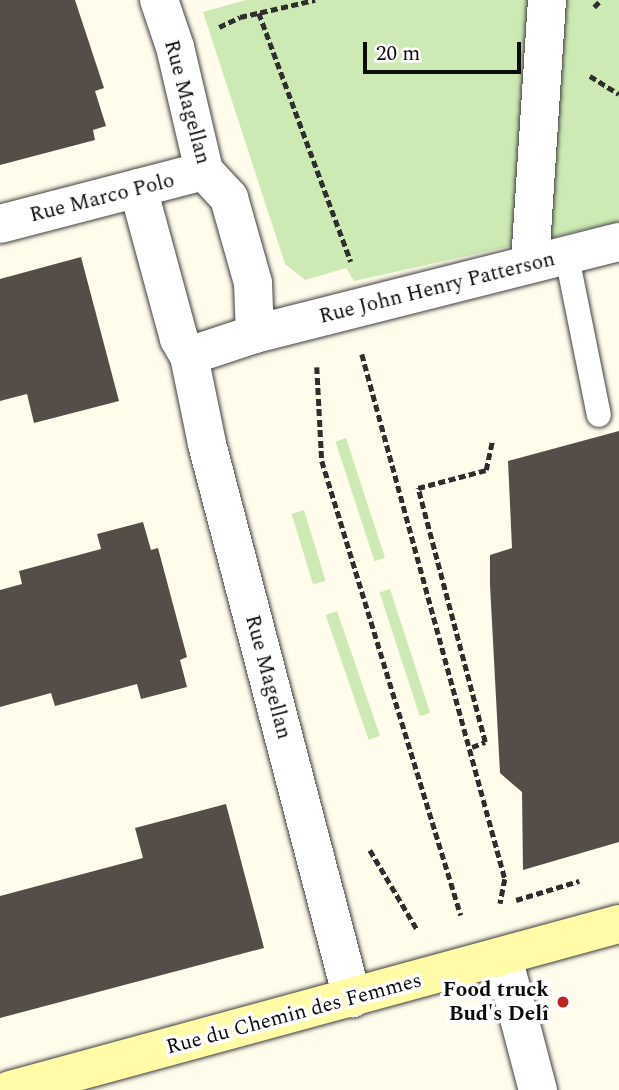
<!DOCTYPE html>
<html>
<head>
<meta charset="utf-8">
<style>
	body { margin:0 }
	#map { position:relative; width:619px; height:1090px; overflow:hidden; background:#fffceb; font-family:Spectral,serif }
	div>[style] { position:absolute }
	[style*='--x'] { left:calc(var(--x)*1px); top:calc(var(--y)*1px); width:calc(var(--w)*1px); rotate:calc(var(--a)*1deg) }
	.green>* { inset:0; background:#cdeab4; transform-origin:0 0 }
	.building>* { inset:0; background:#554e48 }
	.path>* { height:4.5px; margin-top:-2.25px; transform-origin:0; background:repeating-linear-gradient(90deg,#2e2e2e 0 7px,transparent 0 10.5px) }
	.roads { filter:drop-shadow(0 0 2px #3f3f3f) drop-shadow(0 0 2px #3f3f3f) }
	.lane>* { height:24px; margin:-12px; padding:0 12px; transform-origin:12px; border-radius:12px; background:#fff }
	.street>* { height:38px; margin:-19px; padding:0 19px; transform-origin:19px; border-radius:19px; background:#fff }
	.secondary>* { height:38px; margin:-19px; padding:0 19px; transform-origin:19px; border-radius:19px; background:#fffba6 }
	.dots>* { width:19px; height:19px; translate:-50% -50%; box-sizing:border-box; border:4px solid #fff; border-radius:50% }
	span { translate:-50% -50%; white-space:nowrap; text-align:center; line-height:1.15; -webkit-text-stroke:7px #fff; paint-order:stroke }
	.street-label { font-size:21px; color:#0c0c0c }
	.poi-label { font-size:21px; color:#0c0c0c; font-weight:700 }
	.right { translate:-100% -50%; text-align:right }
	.scale { position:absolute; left:363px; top:42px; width:158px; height:32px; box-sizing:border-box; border:4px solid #0c0c0c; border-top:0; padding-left:9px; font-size:21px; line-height:24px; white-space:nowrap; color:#0c0c0c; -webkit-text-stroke:5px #fff; paint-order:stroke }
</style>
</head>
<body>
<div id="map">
	<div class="green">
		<div style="clip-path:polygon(246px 0,619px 0,619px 222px,354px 281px,346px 268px,305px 280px,285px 264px,203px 12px)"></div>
		<div style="left:346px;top:438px;width:126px;height:11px;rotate:72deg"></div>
		<div style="left:304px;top:510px;width:74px;height:13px;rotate:73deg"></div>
		<div style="left:390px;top:589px;width:130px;height:11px;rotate:72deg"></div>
		<div style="left:337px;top:611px;width:132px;height:12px;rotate:71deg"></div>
	</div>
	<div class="building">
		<div style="clip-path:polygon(0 0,75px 0,104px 88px,95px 91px,106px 126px,93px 130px,95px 140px,0 165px)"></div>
		<div style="clip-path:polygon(81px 257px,119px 401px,34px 423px,27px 394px,0 401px,0 279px)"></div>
		<div style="clip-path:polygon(619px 431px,619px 842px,523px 870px,522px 792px,500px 773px,490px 585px,490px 555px,512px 548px,508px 461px)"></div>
		<div style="clip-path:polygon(143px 522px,151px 550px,158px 548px,187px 657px,180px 660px,187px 687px,141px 699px,137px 684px,55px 706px,51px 693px,0 707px,0 590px,22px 584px,19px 571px,101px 549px,97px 534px)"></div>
		<div style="clip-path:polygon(226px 804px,264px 948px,0 1018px,0 896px,143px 858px,135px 828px)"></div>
	</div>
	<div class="path">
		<div style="--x:594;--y:7;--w:10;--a:-45"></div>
		<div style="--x:259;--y:13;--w:265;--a:69.7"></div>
		<div style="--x:219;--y:27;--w:23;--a:-25"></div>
		<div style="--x:240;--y:17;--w:77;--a:-12.8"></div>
		<div style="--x:590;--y:76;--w:34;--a:32"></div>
		<div style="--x:362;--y:354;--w:544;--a:74.76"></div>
		<div style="--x:505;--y:879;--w:25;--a:101"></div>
		<div style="--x:317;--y:367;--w:94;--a:87"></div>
		<div style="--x:322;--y:461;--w:475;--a:73"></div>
		<div style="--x:472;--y:747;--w:14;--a:-21"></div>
		<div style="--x:485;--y:742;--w:263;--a:-104.8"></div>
		<div style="--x:418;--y:488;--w:70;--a:-14.8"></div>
		<div style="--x:486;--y:470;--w:30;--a:-78"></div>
		<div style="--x:370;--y:850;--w:92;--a:59.3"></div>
		<div style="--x:516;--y:900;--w:66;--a:-16.8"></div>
	</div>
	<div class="roads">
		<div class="lane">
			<div style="--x:567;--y:257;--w:161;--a:78.6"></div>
		</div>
		<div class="street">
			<div style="--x:159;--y:0;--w:50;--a:71.2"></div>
			<div style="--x:175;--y:47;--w:127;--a:76.8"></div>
			<div style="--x:204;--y:171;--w:37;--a:47"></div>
			<div style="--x:229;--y:198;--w:88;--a:74.2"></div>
			<div style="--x:253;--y:283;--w:51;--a:87.8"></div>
			<div style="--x:255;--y:334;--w:70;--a:161.6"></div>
			<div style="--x:138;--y:188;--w:156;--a:74.8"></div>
			<div style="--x:179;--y:339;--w:20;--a:60"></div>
			<div style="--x:189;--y:356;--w:90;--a:78.4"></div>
			<div style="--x:207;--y:444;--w:573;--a:75.33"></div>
			<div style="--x:0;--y:224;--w:211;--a:-14.6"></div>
			<div style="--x:530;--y:263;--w:264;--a:-86.3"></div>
			<div style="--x:255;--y:334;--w:375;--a:-14.2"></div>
			<div style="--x:503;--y:957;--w:138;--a:75.3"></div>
		</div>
		<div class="secondary">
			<div style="--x:10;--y:1090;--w:631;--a:-15.25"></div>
		</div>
	</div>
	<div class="dots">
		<div style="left:563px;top:1002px;background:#bf2321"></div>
	</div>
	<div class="street-label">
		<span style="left:187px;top:102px;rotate:75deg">Rue Magellan</span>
		<span style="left:102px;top:198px;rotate:-14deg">Rue Marco Polo</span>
		<span style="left:437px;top:288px;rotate:-14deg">Rue John Henry Patterson</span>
		<span style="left:268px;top:677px;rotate:75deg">Rue Magellan</span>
		<span style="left:294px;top:1014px;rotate:-15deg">Rue du Chemin des Femmes</span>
	</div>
	<div class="poi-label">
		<span class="right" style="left:549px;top:1002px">Food truck<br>Bud's Delî</span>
	</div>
	<div class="scale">20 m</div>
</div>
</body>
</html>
